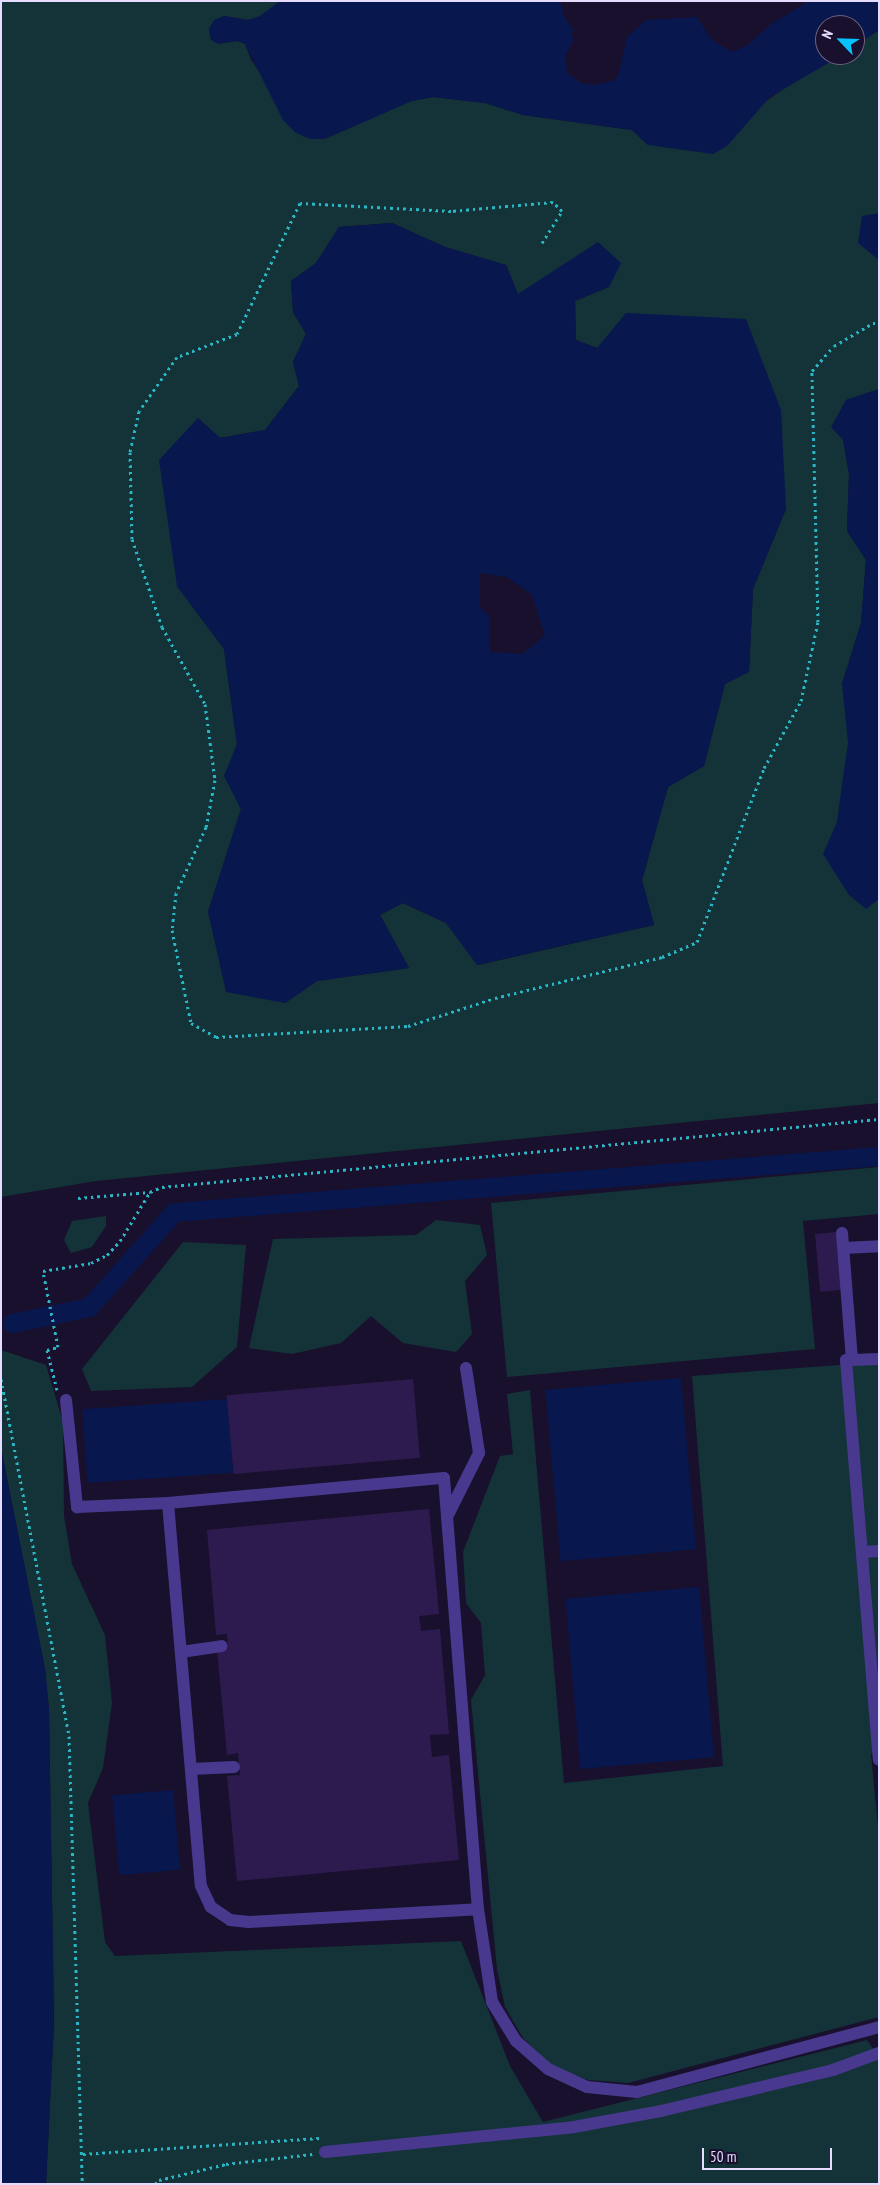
<!DOCTYPE html>
<html>
<head>
<meta charset="utf-8">
<style>
	body { margin:0 }
	#map { position:relative; width:880px; height:2185px; overflow:hidden; background:#19102d; font-family:"PT Sans Narrow",sans-serif }
	div>[style] { position:absolute }
	[style*='--x'] { left:calc(var(--x)*1px); top:calc(var(--y)*1px); width:calc(var(--w)*1px); rotate:calc(var(--a)*1deg) }
	.green>* { inset:0; background:#133338 }
	.water>* { inset:0; background:#08174e; transform-origin:0 0 }
	.canal>* { height:19px; margin:-9.5px; padding:0 9.5px; transform-origin:9.5px; border-radius:9.5px; background:#08174e }
	.building>* { inset:0; background:#2d1b4f; transform-origin:0 0 }
	.path>* { height:3px; margin-top:-1.5px; transform-origin:0; background:repeating-linear-gradient(90deg,#2ab7c5 0 2.5px,transparent 0 6.5px) }
	.minor>* { height:12px; margin:-6px; padding:0 6px; transform-origin:6px; border-radius:6px; background:#49398e }
	span { translate:-50% -50%; white-space:nowrap; text-align:center; line-height:1.15; -webkit-text-stroke:4px #19102d; paint-order:stroke }
	.frame { position:absolute; inset:0; border:2px solid #e5dcff; pointer-events:none }
	.north { position:absolute; left:815px; top:15px; width:50px; height:50px; box-sizing:border-box; background:#19102d; border:1px solid #6b6281; border-radius:50%; rotate:294deg; font-size:14px; font-weight:700; line-height:20px; text-align:center; color:#e5dcff }
	.north::after { content:''; display:block; margin:auto; width:18px; height:22px; background:#08c1ff; clip-path:polygon(50% 0,100% 100%,50% 72%,0 100%) }
	.scale { position:absolute; left:702px; top:2148px; width:130px; height:22px; box-sizing:border-box; border:2px solid #e5dcff; border-top:0; padding-left:6px; font-size:15px; line-height:18px; white-space:nowrap; color:#e5dcff; -webkit-text-stroke:4px #19102d; paint-order:stroke }
</style>
</head>
<body>
<div id="map">
	<div class="green">
		<div style="clip-path:polygon(evenodd,1px 1px,280px 1px,260px 17px,248px 20px,224px 16px,209px 29px,211px 39px,218px 43px,238px 41px,245px 44px,251px 60px,260px 72px,412px 101px,433px 97px,485px 103px,523px 115px,632px 130px,648px 145px,753px 116px,762px 104px,802px 76px,842px 55px,855px 55px,855px 46px,879px 30px,879px 389px,846px 400px,843px 440px,849px 474px,847px 531px,866px 560px,861px 623px,842px 684px,879px 739px,879px 1103px,96px 1181px,1px 1197px,1px 1px,392px 223px,445px 247px,506px 265px,518px 294px,609px 287px,575px 301px,576px 340px,597px 348px,786px 509px,753px 589px,749px 672px,725px 684px,704px 766px,668px 787px,642px 880px,654px 925px,478px 965px,446px 923px,403px 903px,380px 915px,409px 968px,317px 981px,285px 1003px,208px 912px,241px 809px,225px 776px,237px 744px,224px 649px,177px 586px,198px 418px,220px 438px,265px 430px,299px 386px,293px 362px,306px 334px,293px 312px,291px 281px,316px 263px,339px 227px,392px 223px)"></div>
		<div style="clip-path:polygon(879px 1167px,879px 1214px,803px 1221px,815px 1349px,507px 1377px,491px 1203px)"></div>
		<div style="clip-path:polygon(106px 1216px,106px 1226px,92px 1247px,71px 1253px,64px 1240px,72px 1221px)"></div>
		<div style="clip-path:polygon(436px 1220px,480px 1225px,487px 1255px,465px 1281px,472px 1334px,456px 1352px,403px 1343px,371px 1316px,341px 1343px,292px 1354px,249px 1348px,273px 1239px,416px 1235px)"></div>
		<div style="clip-path:polygon(183px 1242px,246px 1245px,237px 1347px,192px 1387px,91px 1391px,82px 1369px)"></div>
		<div style="clip-path:polygon(1px 1350px,46px 1365px,63px 1422px,64px 1516px,72px 1564px,105px 1635px,112px 1703px,103px 1768px,88px 1803px,105px 1942px,115px 1956px,461px 1941px,510px 2066px,543px 2122px,867px 2040px,879px 2058px,879px 2184px,46px 2184px,54px 2022px,49px 1709px,45px 1669px,1px 1448px)"></div>
		<div style="clip-path:polygon(879px 1362px,879px 1753px,871px 1754px,879px 1837px,879px 2017px,628px 2083px,588px 2080px,551px 2066px,523px 2038px,505px 2007px,497px 1969px,471px 1700px,485px 1675px,481px 1623px,466px 1603px,463px 1552px,500px 1456px,513px 1454px,507px 1394px,530px 1390px,564px 1783px,723px 1766px,692px 1376px)"></div>
	</div>
	<div class="water">
		<div style="clip-path:polygon(280px 1px,560px 1px,565px 18px,573px 30px,571px 36px,574px 39px,565px 56px,567px 73px,581px 83px,594px 85px,615px 80px,619px 73px,627px 37px,646px 20px,697px 17px,712px 40px,732px 52px,748px 45px,771px 24px,809px 1px,879px 1px,879px 30px,855px 46px,855px 25px,825px 25px,825px 55px,842px 55px,770px 97px,727px 146px,713px 154px,648px 145px,632px 130px,523px 115px,485px 103px,433px 97px,412px 101px,325px 139px,310px 139px,296px 133px,283px 120px,245px 44px,238px 41px,218px 44px,211px 40px,209px 29px,214px 20px,224px 16px,248px 20px,260px 16px)"></div>
		<div style="clip-path:polygon(879px 213px,879px 260px,858px 243px,862px 216px)"></div>
		<div style="clip-path:polygon(evenodd,392px 223px,445px 247px,506px 265px,518px 294px,598px 242px,621px 263px,609px 287px,575px 301px,576px 340px,597px 348px,626px 313px,746px 319px,781px 410px,786px 509px,753px 589px,749px 672px,725px 684px,704px 766px,668px 787px,642px 880px,654px 925px,477px 965px,446px 923px,403px 903px,380px 915px,409px 968px,317px 981px,285px 1003px,226px 992px,208px 912px,241px 809px,224px 776px,237px 744px,224px 649px,177px 586px,159px 460px,198px 418px,220px 438px,265px 430px,299px 386px,293px 362px,306px 334px,293px 312px,291px 281px,316px 263px,339px 227px,392px 223px,480px 573px,507px 577px,532px 595px,545px 635px,523px 654px,490px 652px,490px 617px,480px 607px,480px 573px)"></div>
		<div style="clip-path:polygon(879px 389px,879px 899px,866px 909px,849px 895px,823px 854px,837px 822px,843px 777px,848px 743px,842px 684px,861px 623px,866px 560px,847px 531px,849px 474px,843px 440px,831px 427px,846px 400px)"></div>
		<div style="left:681px;top:1378px;width:172px;height:136px;rotate:85deg"></div>
		<div style="left:228px;top:1399px;width:74px;height:146px;rotate:86deg"></div>
		<div style="clip-path:polygon(1px 1448px,45px 1669px,49px 1709px,54px 2022px,46px 2184px,1px 2184px)"></div>
		<div style="left:699px;top:1587px;width:171px;height:134px;rotate:85deg"></div>
		<div style="left:173px;top:1790px;width:80px;height:61px;rotate:85deg"></div>
	</div>
	<div class="canal">
		<div style="--x:12;--y:1323;--w:79;--a:-11.7"></div>
		<div style="--x:89;--y:1307;--w:127;--a:-48.2"></div>
		<div style="--x:174;--y:1212;--w:707;--a:-4.54"></div>
	</div>
	<div class="building">
		<div style="left:837px;top:1232px;width:58px;height:22px;rotate:85deg"></div>
		<div style="left:413px;top:1379px;width:79px;height:187px;rotate:85deg"></div>
		<div style="clip-path:polygon(429px 1509px,439px 1614px,419px 1616px,421px 1631px,440px 1629px,449px 1734px,430px 1735px,432px 1757px,449px 1755px,459px 1860px,237px 1881px,227px 1776px,240px 1775px,238px 1753px,227px 1755px,217px 1650px,228px 1649px,227px 1634px,216px 1635px,207px 1530px)"></div>
	</div>
	<div class="path">
		<div style="--x:542;--y:243;--w:38;--a:-58"></div>
		<div style="--x:562;--y:211;--w:13;--a:-135"></div>
		<div style="--x:553;--y:202;--w:102;--a:175"></div>
		<div style="--x:451;--y:211;--w:151;--a:-177"></div>
		<div style="--x:300;--y:203;--w:145;--a:115.7"></div>
		<div style="--x:237;--y:334;--w:64;--a:159"></div>
		<div style="--x:177;--y:357;--w:66;--a:125.1"></div>
		<div style="--x:139;--y:411;--w:42;--a:102.4"></div>
		<div style="--x:130;--y:452;--w:87;--a:88.7"></div>
		<div style="--x:132;--y:539;--w:93;--a:71.2"></div>
		<div style="--x:162;--y:627;--w:88;--a:60.8"></div>
		<div style="--x:205;--y:704;--w:77;--a:82.5"></div>
		<div style="--x:215;--y:780;--w:48;--a:100.8"></div>
		<div style="--x:206;--y:827;--w:72;--a:114.4"></div>
		<div style="--x:176;--y:893;--w:37;--a:96"></div>
		<div style="--x:172;--y:930;--w:95;--a:78.5"></div>
		<div style="--x:191;--y:1023;--w:29;--a:29"></div>
		<div style="--x:216;--y:1037;--w:192;--a:-3.3"></div>
		<div style="--x:408;--y:1026;--w:91;--a:-17.8"></div>
		<div style="--x:495;--y:998;--w:172;--a:-13.8"></div>
		<div style="--x:662;--y:957;--w:38;--a:-23"></div>
		<div style="--x:697;--y:942;--w:186;--a:-68.9"></div>
		<div style="--x:764;--y:768;--w:77;--a:-61.1"></div>
		<div style="--x:801;--y:701;--w:81;--a:-77.9"></div>
		<div style="--x:818;--y:622;--w:251;--a:-91.4"></div>
		<div style="--x:812;--y:371;--w:33;--a:-49"></div>
		<div style="--x:834;--y:346;--w:45;--a:-30.5"></div>
		<div style="--x:873;--y:323;--w:6;--a:0"></div>
		<div style="--x:78;--y:1198;--w:72;--a:-4.8"></div>
		<div style="--x:150;--y:1192;--w:13;--a:-23"></div>
		<div style="--x:162;--y:1187;--w:720;--a:-5.42"></div>
		<div style="--x:1;--y:1379;--w:363;--a:79.2"></div>
		<div style="--x:69;--y:1736;--w:448;--a:88.3"></div>
		<div style="--x:57;--y:1390;--w:41;--a:-104"></div>
		<div style="--x:47;--y:1350;--w:11;--a:-15"></div>
		<div style="--x:58;--y:1347;--w:77;--a:-101.2"></div>
		<div style="--x:43;--y:1271;--w:49;--a:-9.5"></div>
		<div style="--x:91;--y:1263;--w:18;--a:-27"></div>
		<div style="--x:107;--y:1255;--w:19;--a:-47"></div>
		<div style="--x:120;--y:1241;--w:57;--a:-58.5"></div>
		<div style="--x:83;--y:2154;--w:237;--a:-3.9"></div>
		<div style="--x:155;--y:2184;--w:6;--a:-45"></div>
		<div style="--x:159;--y:2180;--w:69;--a:-13.4"></div>
		<div style="--x:226;--y:2164;--w:87;--a:-6.6"></div>
	</div>
	<div class="minor">
		<div style="--x:842;--y:1233;--w:127;--a:85.5"></div>
		<div style="--x:844;--y:1248;--w:35;--a:-3"></div>
		<div style="--x:879;--y:1359;--w:33;--a:178"></div>
		<div style="--x:846;--y:1360;--w:401;--a:85.3"></div>
		<div style="--x:66;--y:1400;--w:108;--a:84.1"></div>
		<div style="--x:77;--y:1507;--w:91;--a:-2.5"></div>
		<div style="--x:168;--y:1503;--w:277;--a:-5.2"></div>
		<div style="--x:444;--y:1478;--w:432;--a:85.5"></div>
		<div style="--x:478;--y:1909;--w:94;--a:81.4"></div>
		<div style="--x:492;--y:2002;--w:46;--a:58.4"></div>
		<div style="--x:516;--y:2041;--w:43;--a:41.2"></div>
		<div style="--x:548;--y:2069;--w:43;--a:24.8"></div>
		<div style="--x:587;--y:2087;--w:50;--a:5.7"></div>
		<div style="--x:637;--y:2092;--w:251;--a:-15"></div>
		<div style="--x:168;--y:1503;--w:384;--a:85.1"></div>
		<div style="--x:201;--y:1886;--w:23;--a:65"></div>
		<div style="--x:211;--y:1907;--w:23;--a:34"></div>
		<div style="--x:230;--y:1920;--w:19;--a:6"></div>
		<div style="--x:249;--y:1922;--w:229;--a:-3.2"></div>
		<div style="--x:447;--y:1517;--w:72;--a:-63.4"></div>
		<div style="--x:479;--y:1453;--w:86;--a:-98.7"></div>
		<div style="--x:862;--y:1552;--w:17;--a:-3"></div>
		<div style="--x:181;--y:1652;--w:41;--a:-8.3"></div>
		<div style="--x:191;--y:1769;--w:43;--a:-2.7"></div>
		<div style="--x:325;--y:2152;--w:250;--a:-5.7"></div>
		<div style="--x:574;--y:2127;--w:88;--a:-10.4"></div>
		<div style="--x:661;--y:2111;--w:177;--a:-13.4"></div>
		<div style="--x:833;--y:2070;--w:49;--a:-20.3"></div>
	</div>
	<div class="frame"></div>
	<div class="north">N</div>
	<div class="scale">50 m</div>
</div>
</body>
</html>
